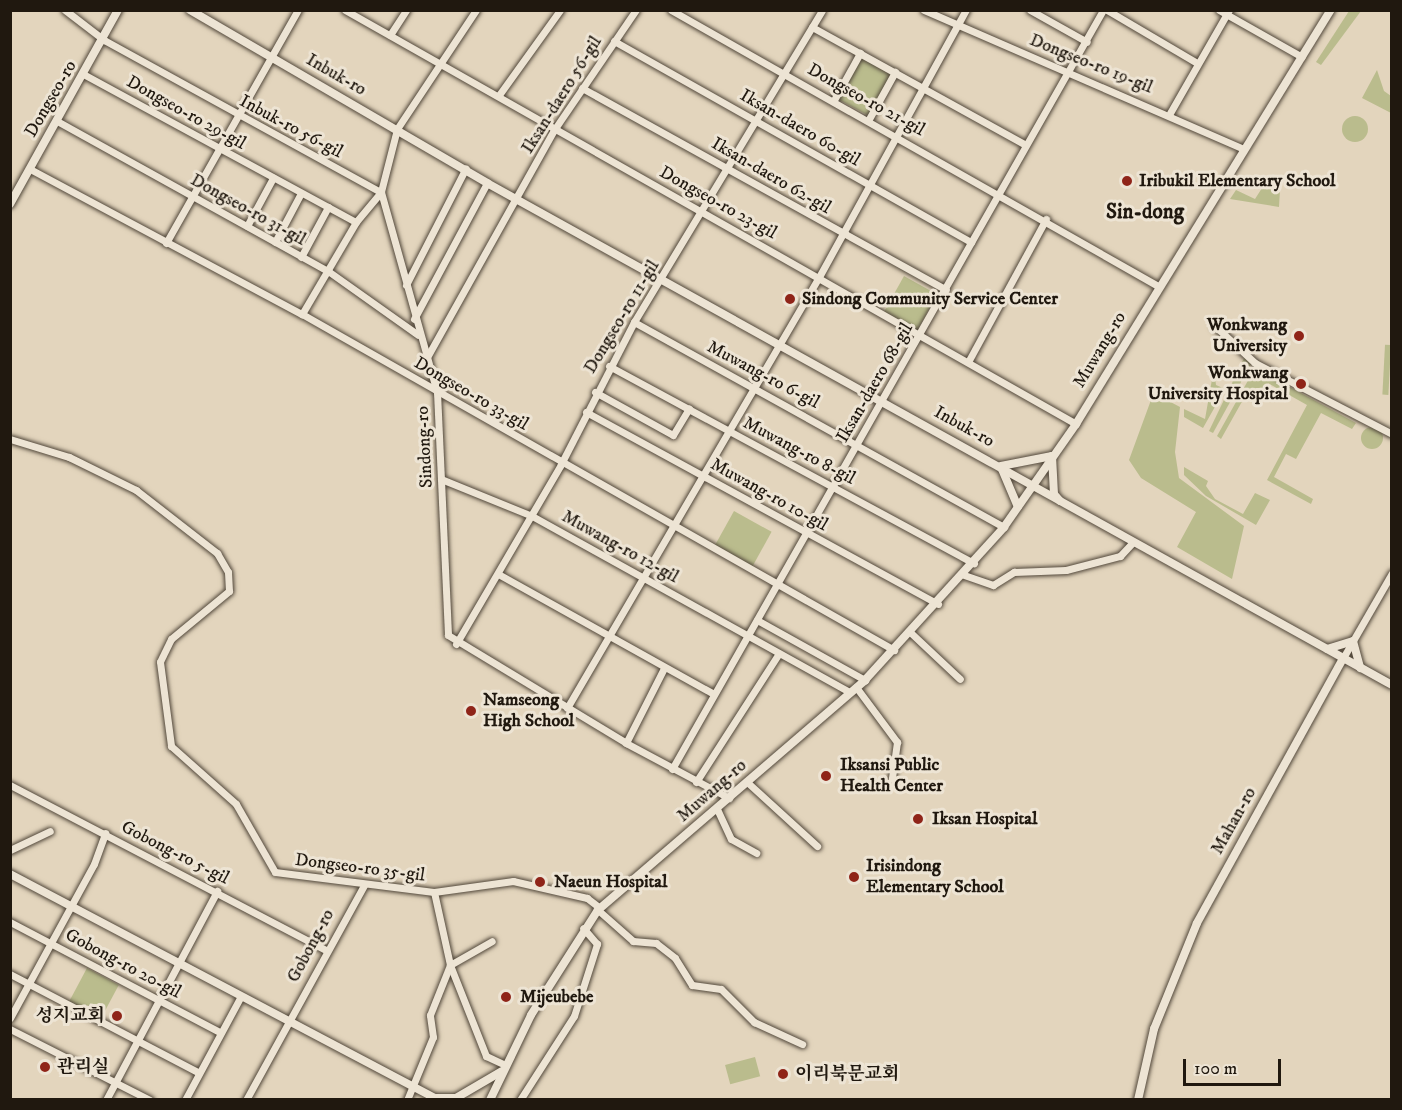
<!DOCTYPE html>
<html>
<head>
<meta charset="utf-8">
<style>
	body { margin:0 }
	#map { position:relative; width:1402px; height:1110px; overflow:hidden; background:#e3d5bd; font-family:"IM FELL DW Pica","Noto Serif KR",serif }
	div>[style] { position:absolute }
	[style*='--x'] { left:calc(var(--x)*1px); top:calc(var(--y)*1px); width:calc(var(--w)*1px); rotate:calc(var(--a)*1deg) }
	.green>* { inset:0; background:#babc8d; transform-origin:0 0 }
	.round { border-radius:50% }
	.roads { filter:drop-shadow(0 0 2px #51473a) drop-shadow(0 0 2px #51473a) }
	.minor>* { height:7px; margin:-3.5px; padding:0 3.5px; transform-origin:3.5px; border-radius:3.5px; background:#ede4d4 }
	.tertiary>* { height:8px; margin:-4px; padding:0 4px; transform-origin:4px; border-radius:4px; background:#ede4d4 }
	.dots>* { width:16px; height:16px; translate:-50% -50%; box-sizing:border-box; border:3px solid #ede4d4; border-radius:50% }
	span { translate:-50% -50%; white-space:nowrap; text-align:center; line-height:1.15; -webkit-text-stroke:6px #ede4d4; paint-order:stroke }
	.street-label { font-size:18px; color:#20180f }
	.poi-label { font-size:18px; color:#20180f; font-weight:700 }
	.left { translate:0 -50%; text-align:left }
	.right { translate:-100% -50%; text-align:right }
	.quarter-label { font-size:21px; color:#20180f; font-weight:700 }
	.frame { position:absolute; inset:0; border:12px solid #20180f; pointer-events:none }
	.scale { position:absolute; left:1183px; top:1059px; width:98px; height:27px; box-sizing:border-box; border:3px solid #20180f; border-top:0; padding-left:8px; font-size:18px; line-height:21px; white-space:nowrap; color:#20180f; -webkit-text-stroke:4px #ede4d4; paint-order:stroke }
</style>
</head>
<body>
<div id="map">
	<div class="green">
		<div style="clip-path:polygon(1349px 11px,1361px 11px,1321px 65px,1316px 62px)"></div>
		<div style="left:861px;top:56px;width:36px;height:49px;rotate:28deg"></div>
		<div style="clip-path:polygon(1377px 70px,1384px 91px,1391px 96px,1391px 113px,1362px 98px)"></div>
		<div class="round" style="left:1342px;top:116px;width:26px;height:26px"></div>
		<div style="clip-path:polygon(1269px 177px,1280px 190px,1279px 207px,1230px 199px,1236px 190px,1255px 199px)"></div>
		<div style="left:904px;top:276px;width:38px;height:41px;rotate:29deg"></div>
		<div style="left:1391px;top:345px;width:50px;height:6px;rotate:93deg"></div>
		<div style="clip-path:polygon(1245px 356px,1251px 364px,1213px 433px,1209px 431px)"></div>
		<div style="clip-path:polygon(1214px 368px,1216px 385px,1225px 389px,1203px 428px,1184px 417px,1184px 409px,1205px 419px)"></div>
		<div style="clip-path:polygon(1255px 368px,1356px 423px,1352px 429px,1321px 413px,1296px 459px,1286px 454px,1274px 477px,1313px 499px,1311px 504px,1267px 480px,1307px 405px,1268px 383px,1256px 405px,1244px 398px,1221px 439px,1217px 436px)"></div>
		<div style="clip-path:polygon(1161px 397px,1180px 407px,1175px 452px,1179px 478px,1244px 526px,1232px 579px,1177px 547px,1196px 512px,1141px 478px,1129px 460px,1151px 400px)"></div>
		<div class="round" style="left:1361px;top:427px;width:22px;height:22px"></div>
		<div style="clip-path:polygon(1184px 467px,1208px 481px,1206px 486px,1215px 499px,1243px 514px,1255px 493px,1270px 500px,1256px 525px,1206px 496px,1184px 475px)"></div>
		<div style="left:734px;top:511px;width:43px;height:43px;rotate:29deg"></div>
		<div style="left:87px;top:968px;width:36px;height:38px;rotate:28deg"></div>
		<div style="left:755px;top:1057px;width:20px;height:31px;rotate:75deg"></div>
	</div>
	<div class="roads">
		<div class="minor">
			<div style="--x:65;--y:10;--w:49;--a:37.6"></div>
			<div style="--x:104;--y:40;--w:316;--a:28.8"></div>
			<div style="--x:381;--y:192;--w:39;--a:130"></div>
			<div style="--x:356;--y:222;--w:107;--a:120.4"></div>
			<div style="--x:345;--y:10;--w:840;--a:29.52"></div>
			<div style="--x:476;--y:10;--w:143;--a:123.6"></div>
			<div style="--x:397;--y:129;--w:65;--a:104.3"></div>
			<div style="--x:381;--y:192;--w:208;--a:74.4"></div>
			<div style="--x:437;--y:392;--w:243;--a:87.4"></div>
			<div style="--x:448;--y:635;--w:208;--a:31.2"></div>
			<div style="--x:626;--y:743;--w:117;--a:28.1"></div>
			<div style="--x:671;--y:10;--w:560;--a:29.54"></div>
			<div style="--x:924;--y:10;--w:349;--a:23.5"></div>
			<div style="--x:1030;--y:10;--w:65;--a:29.3"></div>
			<div style="--x:1107;--y:10;--w:104;--a:30.5"></div>
			<div style="--x:1219;--y:10;--w:95;--a:29.5"></div>
			<div style="--x:812;--y:27;--w:244;--a:28.9"></div>
			<div style="--x:390;--y:35;--w:30;--a:-57"></div>
			<div style="--x:614;--y:41;--w:410;--a:29.4"></div>
			<div style="--x:85;--y:75;--w:308;--a:28.5"></div>
			<div style="--x:582;--y:88;--w:416;--a:29"></div>
			<div style="--x:499;--y:95;--w:105;--a:-54.3"></div>
			<div style="--x:834;--y:100;--w:54;--a:-61"></div>
			<div style="--x:1170;--y:113;--w:119;--a:-60.2"></div>
			<div style="--x:869;--y:119;--w:54;--a:-61"></div>
			<div style="--x:57;--y:121;--w:310;--a:29"></div>
			<div style="--x:328;--y:271;--w:110;--a:35.4"></div>
			<div style="--x:30;--y:169;--w:308;--a:28.1"></div>
			<div style="--x:302;--y:314;--w:681;--a:29.58"></div>
			<div style="--x:247;--y:226;--w:55;--a:-61.6"></div>
			<div style="--x:275;--y:242;--w:55;--a:-62"></div>
			<div style="--x:166;--y:243;--w:268;--a:-60.5"></div>
			<div style="--x:301;--y:257;--w:57;--a:-61.6"></div>
			<div style="--x:406;--y:285;--w:131;--a:-62.9"></div>
			<div style="--x:414;--y:319;--w:154;--a:-61.8"></div>
			<div style="--x:634;--y:322;--w:423;--a:29"></div>
			<div style="--x:1215;--y:326;--w:54;--a:42.8"></div>
			<div style="--x:1255;--y:363;--w:154;--a:27.4"></div>
			<div style="--x:426;--y:359;--w:262;--a:-60.8"></div>
			<div style="--x:554;--y:130;--w:145;--a:-55.7"></div>
			<div style="--x:968;--y:362;--w:163;--a:-61.4"></div>
			<div style="--x:609;--y:366;--w:415;--a:28.4"></div>
			<div style="--x:595;--y:392;--w:89;--a:28.9"></div>
			<div style="--x:673;--y:435;--w:31;--a:-59"></div>
			<div style="--x:586;--y:412;--w:401;--a:28.6"></div>
			<div style="--x:10;--y:439;--w:62;--a:17"></div>
			<div style="--x:69;--y:457;--w:75;--a:26.2"></div>
			<div style="--x:136;--y:490;--w:103;--a:37.9"></div>
			<div style="--x:217;--y:553;--w:22;--a:60"></div>
			<div style="--x:228;--y:572;--w:19;--a:87"></div>
			<div style="--x:229;--y:591;--w:75;--a:140.4"></div>
			<div style="--x:171;--y:639;--w:25;--a:116"></div>
			<div style="--x:160;--y:662;--w:85;--a:82.5"></div>
			<div style="--x:171;--y:746;--w:87;--a:41.7"></div>
			<div style="--x:236;--y:804;--w:78;--a:60.2"></div>
			<div style="--x:275;--y:872;--w:160;--a:7.2"></div>
			<div style="--x:434;--y:892;--w:80;--a:-7.9"></div>
			<div style="--x:513;--y:881;--w:76;--a:12.9"></div>
			<div style="--x:587;--y:898;--w:16;--a:38"></div>
			<div style="--x:441;--y:479;--w:98;--a:22.1"></div>
			<div style="--x:532;--y:516;--w:363;--a:29"></div>
			<div style="--x:500;--y:575;--w:243;--a:29.1"></div>
			<div style="--x:964;--y:575;--w:31;--a:19"></div>
			<div style="--x:993;--y:585;--w:25;--a:-32"></div>
			<div style="--x:1014;--y:572;--w:52;--a:-2.2"></div>
			<div style="--x:1066;--y:570;--w:56;--a:-14.5"></div>
			<div style="--x:1120;--y:556;--w:19;--a:-47"></div>
			<div style="--x:757;--y:620;--w:124;--a:29.1"></div>
			<div style="--x:911;--y:633;--w:67;--a:43.2"></div>
			<div style="--x:456;--y:644;--w:208;--a:-59.7"></div>
			<div style="--x:561;--y:464;--w:160;--a:-62.8"></div>
			<div style="--x:634;--y:322;--w:364;--a:-58.9"></div>
			<div style="--x:1343;--y:658;--w:98;--a:-60"></div>
			<div style="--x:856;--y:687;--w:69;--a:53.3"></div>
			<div style="--x:897;--y:742;--w:37;--a:98"></div>
			<div style="--x:567;--y:708;--w:499;--a:-59.7"></div>
			<div style="--x:819;--y:277;--w:305;--a:-61.2"></div>
			<div style="--x:626;--y:743;--w:84;--a:-63.1"></div>
			<div style="--x:672;--y:769;--w:873;--a:-60.41"></div>
			<div style="--x:696;--y:782;--w:153;--a:-57.2"></div>
			<div style="--x:747;--y:782;--w:95;--a:42.4"></div>
			<div style="--x:10;--y:785;--w:356;--a:27.6"></div>
			<div style="--x:717;--y:809;--w:33;--a:65"></div>
			<div style="--x:731;--y:839;--w:29;--a:29"></div>
			<div style="--x:10;--y:850;--w:44;--a:-25.4"></div>
			<div style="--x:434;--y:892;--w:75;--a:77.6"></div>
			<div style="--x:450;--y:965;--w:98;--a:68.4"></div>
			<div style="--x:486;--y:1056;--w:21;--a:25"></div>
			<div style="--x:598;--y:910;--w:47;--a:41.5"></div>
			<div style="--x:633;--y:941;--w:23;--a:5"></div>
			<div style="--x:656;--y:943;--w:24;--a:38"></div>
			<div style="--x:675;--y:958;--w:32;--a:58"></div>
			<div style="--x:692;--y:985;--w:29;--a:8"></div>
			<div style="--x:721;--y:989;--w:47;--a:45"></div>
			<div style="--x:754;--y:1022;--w:53;--a:24.6"></div>
			<div style="--x:10;--y:922;--w:238;--a:27.7"></div>
			<div style="--x:10;--y:974;--w:213;--a:27.6"></div>
			<div style="--x:10;--y:1018;--w:175;--a:-61.4"></div>
			<div style="--x:94;--y:864;--w:33;--a:-70"></div>
			<div style="--x:10;--y:1029;--w:157;--a:26.9"></div>
			<div style="--x:106;--y:1100;--w:237;--a:-62"></div>
			<div style="--x:185;--y:1100;--w:116;--a:-61.7"></div>
			<div style="--x:246;--y:1100;--w:245;--a:-61.2"></div>
			<div style="--x:407;--y:1100;--w:68;--a:-67.6"></div>
			<div style="--x:433;--y:1037;--w:22;--a:-98"></div>
			<div style="--x:430;--y:1015;--w:54;--a:-68.2"></div>
			<div style="--x:450;--y:965;--w:48;--a:-29.7"></div>
			<div style="--x:520;--y:1100;--w:100;--a:-57.3"></div>
			<div style="--x:574;--y:1016;--w:76;--a:-72.3"></div>
			<div style="--x:597;--y:944;--w:21;--a:-131"></div>
		</div>
		<div class="tertiary">
			<div style="--x:190;--y:10;--w:344;--a:30.2"></div>
			<div style="--x:487;--y:183;--w:1035;--a:29.02"></div>
			<div style="--x:10;--y:204;--w:222;--a:-60.9"></div>
			<div style="--x:1052;--y:456;--w:38;--a:87"></div>
			<div style="--x:1054;--y:494;--w:9;--a:49"></div>
			<div style="--x:1001;--y:466;--w:52;--a:-11.1"></div>
			<div style="--x:1001;--y:467;--w:43;--a:67"></div>
			<div style="--x:1327;--y:649;--w:27;--a:-17"></div>
			<div style="--x:1353;--y:641;--w:28;--a:75"></div>
			<div style="--x:10;--y:874;--w:484;--a:27.8"></div>
			<div style="--x:436;--y:1098;--w:20;--a:0"></div>
			<div style="--x:456;--y:1098;--w:53;--a:-30.4"></div>
			<div style="--x:490;--y:1100;--w:94;--a:-64.2"></div>
			<div style="--x:531;--y:1015;--w:125;--a:-57.5"></div>
			<div style="--x:598;--y:910;--w:352;--a:-40.7"></div>
			<div style="--x:865;--y:680;--w:207;--a:-47.7"></div>
			<div style="--x:1004;--y:527;--w:126;--a:-55"></div>
			<div style="--x:1076;--y:424;--w:486;--a:-58.4"></div>
			<div style="--x:1138;--y:1100;--w:73;--a:-77.3"></div>
			<div style="--x:1154;--y:1029;--w:114;--a:-67.9"></div>
			<div style="--x:1197;--y:923;--w:303;--a:-61.1"></div>
		</div>
	</div>
	<div class="dots">
		<div style="left:1127px;top:181px;background:#8f2418"></div>
		<div style="left:790px;top:299px;background:#8f2418"></div>
		<div style="left:1299px;top:336px;background:#8f2418"></div>
		<div style="left:1301px;top:384px;background:#8f2418"></div>
		<div style="left:471px;top:711px;background:#8f2418"></div>
		<div style="left:826px;top:776px;background:#8f2418"></div>
		<div style="left:918px;top:819px;background:#8f2418"></div>
		<div style="left:854px;top:877px;background:#8f2418"></div>
		<div style="left:540px;top:882px;background:#8f2418"></div>
		<div style="left:506px;top:997px;background:#8f2418"></div>
		<div style="left:117px;top:1016px;background:#8f2418"></div>
		<div style="left:45px;top:1067px;background:#8f2418"></div>
		<div style="left:783px;top:1074px;background:#8f2418"></div>
	</div>
	<div class="street-label">
		<span style="left:1091px;top:64px;rotate:22deg">Dongseo-ro 19-gil</span>
		<span style="left:336px;top:75px;rotate:30deg">Inbuk-ro</span>
		<span style="left:562px;top:95px;rotate:-58deg">Iksan-daero 56-gil</span>
		<span style="left:51px;top:99px;rotate:-60deg">Dongseo-ro</span>
		<span style="left:866px;top:100px;rotate:29deg">Dongseo-ro 21-gil</span>
		<span style="left:186px;top:113px;rotate:29deg">Dongseo-ro 29-gil</span>
		<span style="left:291px;top:127px;rotate:28deg">Inbuk-ro 56-gil</span>
		<span style="left:800px;top:128px;rotate:30deg">Iksan-daero 60-gil</span>
		<span style="left:771px;top:176px;rotate:30deg">Iksan-daero 62-gil</span>
		<span style="left:718px;top:203px;rotate:29deg">Dongseo-ro 23-gil</span>
		<span style="left:248px;top:210px;rotate:29deg">Dongseo-ro 31-gil</span>
		<span style="left:622px;top:317px;rotate:-59deg">Dongseo-ro 11-gil</span>
		<span style="left:1100px;top:350px;rotate:-59deg">Muwang-ro</span>
		<span style="left:763px;top:375px;rotate:28deg">Muwang-ro 6-gil</span>
		<span style="left:875px;top:383px;rotate:-60deg">Iksan-daero 68-gil</span>
		<span style="left:471px;top:394px;rotate:30deg">Dongseo-ro 33-gil</span>
		<span style="left:964px;top:427px;rotate:29deg">Inbuk-ro</span>
		<span style="left:425px;top:447px;rotate:-93deg">Sindong-ro</span>
		<span style="left:799px;top:451px;rotate:28deg">Muwang-ro 8-gil</span>
		<span style="left:769px;top:495px;rotate:29deg">Muwang-ro 10-gil</span>
		<span style="left:620px;top:547px;rotate:29deg">Muwang-ro 12-gil</span>
		<span style="left:712px;top:791px;rotate:-41deg">Muwang-ro</span>
		<span style="left:1234px;top:821px;rotate:-61deg">Mahan-ro</span>
		<span style="left:175px;top:853px;rotate:27deg">Gobong-ro 5-gil</span>
		<span style="left:360px;top:868px;rotate:7deg">Dongseo-ro 35-gil</span>
		<span style="left:311px;top:946px;rotate:-62deg">Gobong-ro</span>
		<span style="left:123px;top:964px;rotate:28deg">Gobong-ro 20-gil</span>
	</div>
	<div class="poi-label">
		<span class="left" style="left:1139px;top:181px">Iribukil Elementary School</span>
		<span class="left" style="left:802px;top:299px">Sindong Community Service Center</span>
		<span class="right" style="left:1287px;top:336px">Wonkwang<br>University</span>
		<span class="right" style="left:1288px;top:384px">Wonkwang<br>University Hospital</span>
		<span class="left" style="left:483px;top:711px">Namseong<br>High School</span>
		<span class="left" style="left:840px;top:776px">Iksansi Public<br>Health Center</span>
		<span class="left" style="left:932px;top:819px">Iksan Hospital</span>
		<span class="left" style="left:866px;top:877px">Irisindong<br>Elementary School</span>
		<span class="left" style="left:554px;top:882px">Naeun Hospital</span>
		<span class="left" style="left:520px;top:997px">Mijeubebe</span>
		<span class="right" style="left:105px;top:1016px">성지교회</span>
		<span class="left" style="left:57px;top:1067px">관리실</span>
		<span class="left" style="left:795px;top:1074px">이리북문교회</span>
	</div>
	<div class="quarter-label">
		<span style="left:1145px;top:212px">Sin-dong</span>
	</div>
	<div class="frame"></div>
	<div class="scale">100 m</div>
</div>
</body>
</html>
